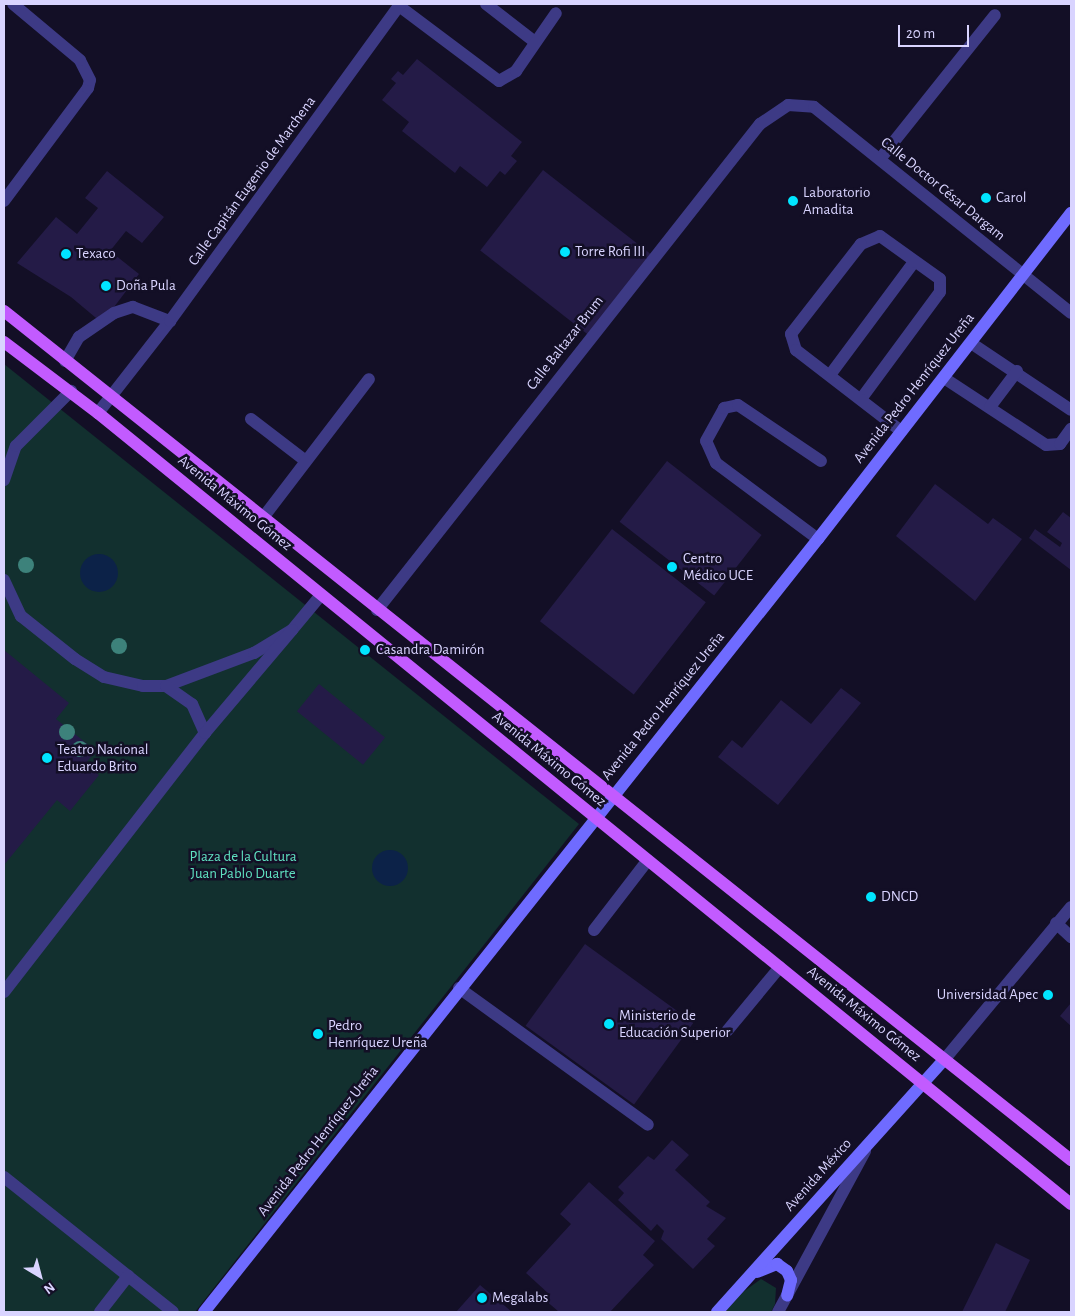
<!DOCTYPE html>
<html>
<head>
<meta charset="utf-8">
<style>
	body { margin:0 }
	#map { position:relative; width:1075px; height:1316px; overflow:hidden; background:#130f26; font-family:"Alegreya Sans",sans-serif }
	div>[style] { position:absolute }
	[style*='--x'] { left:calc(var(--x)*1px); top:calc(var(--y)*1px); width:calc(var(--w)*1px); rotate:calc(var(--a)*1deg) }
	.green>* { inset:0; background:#12302f }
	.water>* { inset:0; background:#0c2248 }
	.round { border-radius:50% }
	.building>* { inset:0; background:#241b47; transform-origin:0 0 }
	.service>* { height:12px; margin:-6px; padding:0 6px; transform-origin:6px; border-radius:6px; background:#3d3a85 }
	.minor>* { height:12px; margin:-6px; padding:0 6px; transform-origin:6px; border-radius:6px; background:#3d3a85 }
	.secondary>* { height:12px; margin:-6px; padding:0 6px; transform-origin:6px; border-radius:6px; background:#6f6bff }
	.primary>* { height:12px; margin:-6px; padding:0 6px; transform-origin:6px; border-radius:6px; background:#c25bff }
	.trees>* { width:16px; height:16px; margin:-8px; border-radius:50%; background:#3d827b }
	.dots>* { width:14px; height:14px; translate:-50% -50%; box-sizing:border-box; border:2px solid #130f26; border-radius:50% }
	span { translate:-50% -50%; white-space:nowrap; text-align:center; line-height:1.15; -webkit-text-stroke:5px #130f26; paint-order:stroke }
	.street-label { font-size:15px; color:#d9d4ff }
	.poi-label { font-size:15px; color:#d9d4ff }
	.left { translate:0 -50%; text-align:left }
	.right { translate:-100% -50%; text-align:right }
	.park-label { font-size:15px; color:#5fe0c0 }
	.frame { position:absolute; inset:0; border:5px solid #d9d4ff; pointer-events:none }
	.north { position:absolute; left:15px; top:1251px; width:50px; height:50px; -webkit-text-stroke:4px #130f26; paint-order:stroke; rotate:143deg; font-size:14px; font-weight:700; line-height:20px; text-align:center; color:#d9d4ff }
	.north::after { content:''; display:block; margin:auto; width:18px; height:22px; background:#d9d4ff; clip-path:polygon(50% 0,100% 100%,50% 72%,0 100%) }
	.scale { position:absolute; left:898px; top:25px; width:71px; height:22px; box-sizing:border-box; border:2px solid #d9d4ff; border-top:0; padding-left:6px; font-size:15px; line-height:18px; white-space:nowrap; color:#d9d4ff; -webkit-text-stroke:4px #130f26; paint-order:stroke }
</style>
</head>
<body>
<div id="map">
	<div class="green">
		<div style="clip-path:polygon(4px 364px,579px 824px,195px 1312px,4px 1312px)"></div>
		<div style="clip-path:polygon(761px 1279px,776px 1288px,775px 1304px,771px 1312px,725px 1312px,743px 1292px)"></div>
	</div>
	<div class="water">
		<div class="round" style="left:80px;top:554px;width:38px;height:38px"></div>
		<div class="round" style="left:372px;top:850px;width:36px;height:36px"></div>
	</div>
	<div class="building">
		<div style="clip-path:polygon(417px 59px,522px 142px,511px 156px,517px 161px,505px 175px,500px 171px,487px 187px,460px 166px,455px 173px,402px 131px,409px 122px,382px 100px,396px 83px,391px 79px,398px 71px,403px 75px)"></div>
		<div style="left:543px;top:170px;width:137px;height:102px;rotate:38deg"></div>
		<div style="clip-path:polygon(107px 171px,164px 217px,142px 243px,126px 231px,110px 251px,139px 274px,102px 323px,71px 297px,17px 263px,56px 217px,77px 234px,98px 208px,85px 198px)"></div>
		<div style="left:667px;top:461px;width:120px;height:77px;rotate:38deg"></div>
		<div style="clip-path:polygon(935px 484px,988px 524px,993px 518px,1022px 539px,975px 601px,896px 536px)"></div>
		<div style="clip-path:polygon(1063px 512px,1071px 518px,1071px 570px,1029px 538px,1035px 529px,1060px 547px,1062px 543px,1047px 532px)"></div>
		<div style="left:612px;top:529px;width:119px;height:117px;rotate:38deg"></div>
		<div style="clip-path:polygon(4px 650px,69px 703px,56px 719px,96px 751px,85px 764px,99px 775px,70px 811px,57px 800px,4px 865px)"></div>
		<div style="left:319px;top:684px;width:85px;height:35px;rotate:39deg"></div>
		<div style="clip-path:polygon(841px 688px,861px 703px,778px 805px,718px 757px,732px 740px,742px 748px,781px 700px,811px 724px)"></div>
		<div style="left:585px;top:944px;width:134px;height:101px;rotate:36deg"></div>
		<div style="clip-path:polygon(1071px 1003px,1071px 1026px,1060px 1016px)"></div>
		<div style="clip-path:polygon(672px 1140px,689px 1155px,675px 1170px,710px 1202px,706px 1206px,726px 1218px,707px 1239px,715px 1246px,693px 1269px,661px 1239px,664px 1231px,657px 1224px,651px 1231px,618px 1200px,624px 1193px,618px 1187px,648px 1156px,654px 1160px)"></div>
		<div style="clip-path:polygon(589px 1182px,655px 1241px,643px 1255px,654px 1265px,610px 1312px,559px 1312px,544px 1299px,549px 1294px,526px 1273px,571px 1224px,560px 1214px)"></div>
		<div style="clip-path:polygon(996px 1243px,1030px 1260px,1005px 1312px,962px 1312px)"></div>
		<div style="clip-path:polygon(480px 1285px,512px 1312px,456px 1312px)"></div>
	</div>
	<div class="service">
		<div style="--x:486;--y:4;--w:62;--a:37.8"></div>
		<div style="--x:399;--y:6;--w:125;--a:36.9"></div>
		<div style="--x:499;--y:81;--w:20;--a:-30"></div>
		<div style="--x:516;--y:71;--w:70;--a:-55.4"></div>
		<div style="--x:880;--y:159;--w:184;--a:-51.4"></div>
		<div style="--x:4;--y:201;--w:141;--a:-53.4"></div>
		<div style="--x:88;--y:88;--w:8;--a:-76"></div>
		<div style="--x:90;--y:80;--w:22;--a:-117"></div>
		<div style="--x:80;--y:60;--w:87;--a:-140.1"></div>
		<div style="--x:971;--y:343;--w:120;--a:33.8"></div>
		<div style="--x:65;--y:361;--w:28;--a:-60"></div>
		<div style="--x:79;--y:337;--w:42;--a:-34.4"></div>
		<div style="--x:114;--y:313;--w:20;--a:-18"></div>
		<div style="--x:133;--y:307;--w:40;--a:21"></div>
		<div style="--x:830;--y:375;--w:141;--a:-53.4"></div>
		<div style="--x:944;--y:378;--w:122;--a:33.3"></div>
		<div style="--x:1046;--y:445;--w:14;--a:-4"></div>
		<div style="--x:1060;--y:444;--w:19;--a:-54"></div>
		<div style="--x:861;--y:399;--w:133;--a:-53.6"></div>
		<div style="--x:940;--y:292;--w:13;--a:-90"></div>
		<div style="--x:940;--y:279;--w:74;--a:-144.4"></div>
		<div style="--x:880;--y:236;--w:21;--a:157"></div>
		<div style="--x:861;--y:244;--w:114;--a:127.9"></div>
		<div style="--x:791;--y:334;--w:17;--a:73"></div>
		<div style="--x:796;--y:350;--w:133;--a:37.6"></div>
		<div style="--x:990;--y:407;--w:45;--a:-53.1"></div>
		<div style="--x:251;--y:419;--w:69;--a:37.4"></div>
		<div style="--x:4;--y:480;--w:36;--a:-71"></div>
		<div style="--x:16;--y:446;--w:78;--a:-45"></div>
		<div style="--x:262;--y:519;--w:176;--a:-52.6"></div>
		<div style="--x:818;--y:539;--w:127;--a:-143.3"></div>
		<div style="--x:716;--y:463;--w:24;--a:-114"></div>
		<div style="--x:706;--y:441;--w:38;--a:-61"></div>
		<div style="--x:724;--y:408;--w:14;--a:-12"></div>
		<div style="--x:738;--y:405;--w:100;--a:34"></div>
		<div style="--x:4;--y:580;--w:40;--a:65"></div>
		<div style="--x:21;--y:616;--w:69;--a:38.5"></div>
		<div style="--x:75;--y:659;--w:34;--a:32"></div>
		<div style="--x:104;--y:677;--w:40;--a:13"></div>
		<div style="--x:143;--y:686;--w:23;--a:0"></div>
		<div style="--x:166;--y:686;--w:94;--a:-20.6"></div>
		<div style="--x:254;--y:653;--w:44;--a:-31.2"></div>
		<div style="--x:292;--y:630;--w:45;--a:-50.4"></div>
		<div style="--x:166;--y:686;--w:32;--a:35"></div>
		<div style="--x:192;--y:704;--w:32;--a:66"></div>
		<div style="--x:1056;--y:923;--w:21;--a:43"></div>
		<div style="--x:594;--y:930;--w:88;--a:-52.4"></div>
		<div style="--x:459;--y:988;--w:233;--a:35.9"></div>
		<div style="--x:4;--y:992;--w:328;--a:-52.2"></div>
		<div style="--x:205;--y:733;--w:135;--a:-49.8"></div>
		<div style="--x:727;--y:1031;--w:83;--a:-50.4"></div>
		<div style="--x:4;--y:1177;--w:216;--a:38.6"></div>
		<div style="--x:100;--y:1312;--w:46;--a:-52.1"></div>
	</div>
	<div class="minor">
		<div style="--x:98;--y:413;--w:117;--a:-52"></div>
		<div style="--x:170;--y:321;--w:392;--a:-54"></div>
		<div style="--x:377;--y:610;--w:619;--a:-51.76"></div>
		<div style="--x:760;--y:124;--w:34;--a:-34"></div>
		<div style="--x:788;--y:105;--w:26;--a:4"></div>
		<div style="--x:814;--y:107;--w:329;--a:38.7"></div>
		<div style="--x:944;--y:1060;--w:199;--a:-50.3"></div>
		<div style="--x:778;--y:1312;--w:183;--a:-61.6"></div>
	</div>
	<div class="secondary">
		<div style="--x:757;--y:1272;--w:22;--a:-22"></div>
		<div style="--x:777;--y:1264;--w:12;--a:35"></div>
		<div style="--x:787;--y:1271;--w:10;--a:66"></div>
		<div style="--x:791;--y:1280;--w:16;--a:104"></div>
		<div style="--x:204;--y:1312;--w:987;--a:-51.54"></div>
		<div style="--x:818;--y:539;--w:413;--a:-52.2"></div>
		<div style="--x:717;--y:1312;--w:339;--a:-48"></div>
	</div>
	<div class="primary">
		<div style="--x:4;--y:311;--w:1364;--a:38.51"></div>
		<div style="--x:4;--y:342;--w:118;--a:37.1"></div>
		<div style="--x:98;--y:413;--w:1254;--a:39.11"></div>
	</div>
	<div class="trees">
		<div style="left:26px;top:565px"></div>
		<div style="left:119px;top:646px"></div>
		<div style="left:67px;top:732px"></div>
		<div style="left:80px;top:749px"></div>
	</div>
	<div class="dots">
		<div style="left:986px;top:198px;background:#00e5ff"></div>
		<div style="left:793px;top:201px;background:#00e5ff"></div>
		<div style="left:565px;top:252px;background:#00e5ff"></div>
		<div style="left:66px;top:254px;background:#00e5ff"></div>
		<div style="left:106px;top:286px;background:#00e5ff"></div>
		<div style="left:672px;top:567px;background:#00e5ff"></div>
		<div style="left:365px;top:650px;background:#00e5ff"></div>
		<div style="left:47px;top:758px;background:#00e5ff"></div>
		<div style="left:871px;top:897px;background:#00e5ff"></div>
		<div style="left:1048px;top:995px;background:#00e5ff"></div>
		<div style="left:609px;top:1024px;background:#00e5ff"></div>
		<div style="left:318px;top:1034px;background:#00e5ff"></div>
		<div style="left:482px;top:1298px;background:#00e5ff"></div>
	</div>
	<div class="street-label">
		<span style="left:252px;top:181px;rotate:-54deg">Calle Capitán Eugenio de Marchena</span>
		<span style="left:943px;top:189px;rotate:39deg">Calle Doctor César Dargam</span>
		<span style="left:565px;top:343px;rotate:-52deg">Calle Baltazar Brum</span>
		<span style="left:914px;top:388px;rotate:-52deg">Avenida Pedro Henríquez Ureña</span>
		<span style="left:235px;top:503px;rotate:39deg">Avenida Máximo Gómez</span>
		<span style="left:663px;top:706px;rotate:-51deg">Avenida Pedro Henríquez Ureña</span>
		<span style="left:549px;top:759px;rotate:39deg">Avenida Máximo Gómez</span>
		<span style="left:864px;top:1014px;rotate:39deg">Avenida Máximo Gómez</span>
		<span style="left:318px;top:1141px;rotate:-52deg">Avenida Pedro Henríquez Ureña</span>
		<span style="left:818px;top:1175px;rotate:-48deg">Avenida México</span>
	</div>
	<div class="poi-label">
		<span class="left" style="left:803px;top:201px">Laboratorio<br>Amadita</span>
		<span class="left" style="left:996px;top:198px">Carol</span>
		<span class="left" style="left:575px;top:252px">Torre Rofi III</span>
		<span class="left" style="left:76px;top:254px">Texaco</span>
		<span class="left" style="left:116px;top:286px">Doña Pula</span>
		<span class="left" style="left:683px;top:567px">Centro<br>Médico UCE</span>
		<span class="left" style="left:376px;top:650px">Casandra Damirón</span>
		<span class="left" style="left:57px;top:758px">Teatro Nacional<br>Eduardo Brito</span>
		<span class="left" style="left:881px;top:897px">DNCD</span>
		<span class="right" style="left:1038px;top:995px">Universidad Apec</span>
		<span class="left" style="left:619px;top:1024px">Ministerio de<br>Educación Superior</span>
		<span class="left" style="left:328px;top:1034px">Pedro<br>Henríquez Ureña</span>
		<span class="left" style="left:492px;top:1298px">Megalabs</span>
	</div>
	<div class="park-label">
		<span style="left:243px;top:865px">Plaza de la Cultura<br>Juan Pablo Duarte</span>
	</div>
	<div class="frame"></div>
	<div class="north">N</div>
	<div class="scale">20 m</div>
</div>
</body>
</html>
